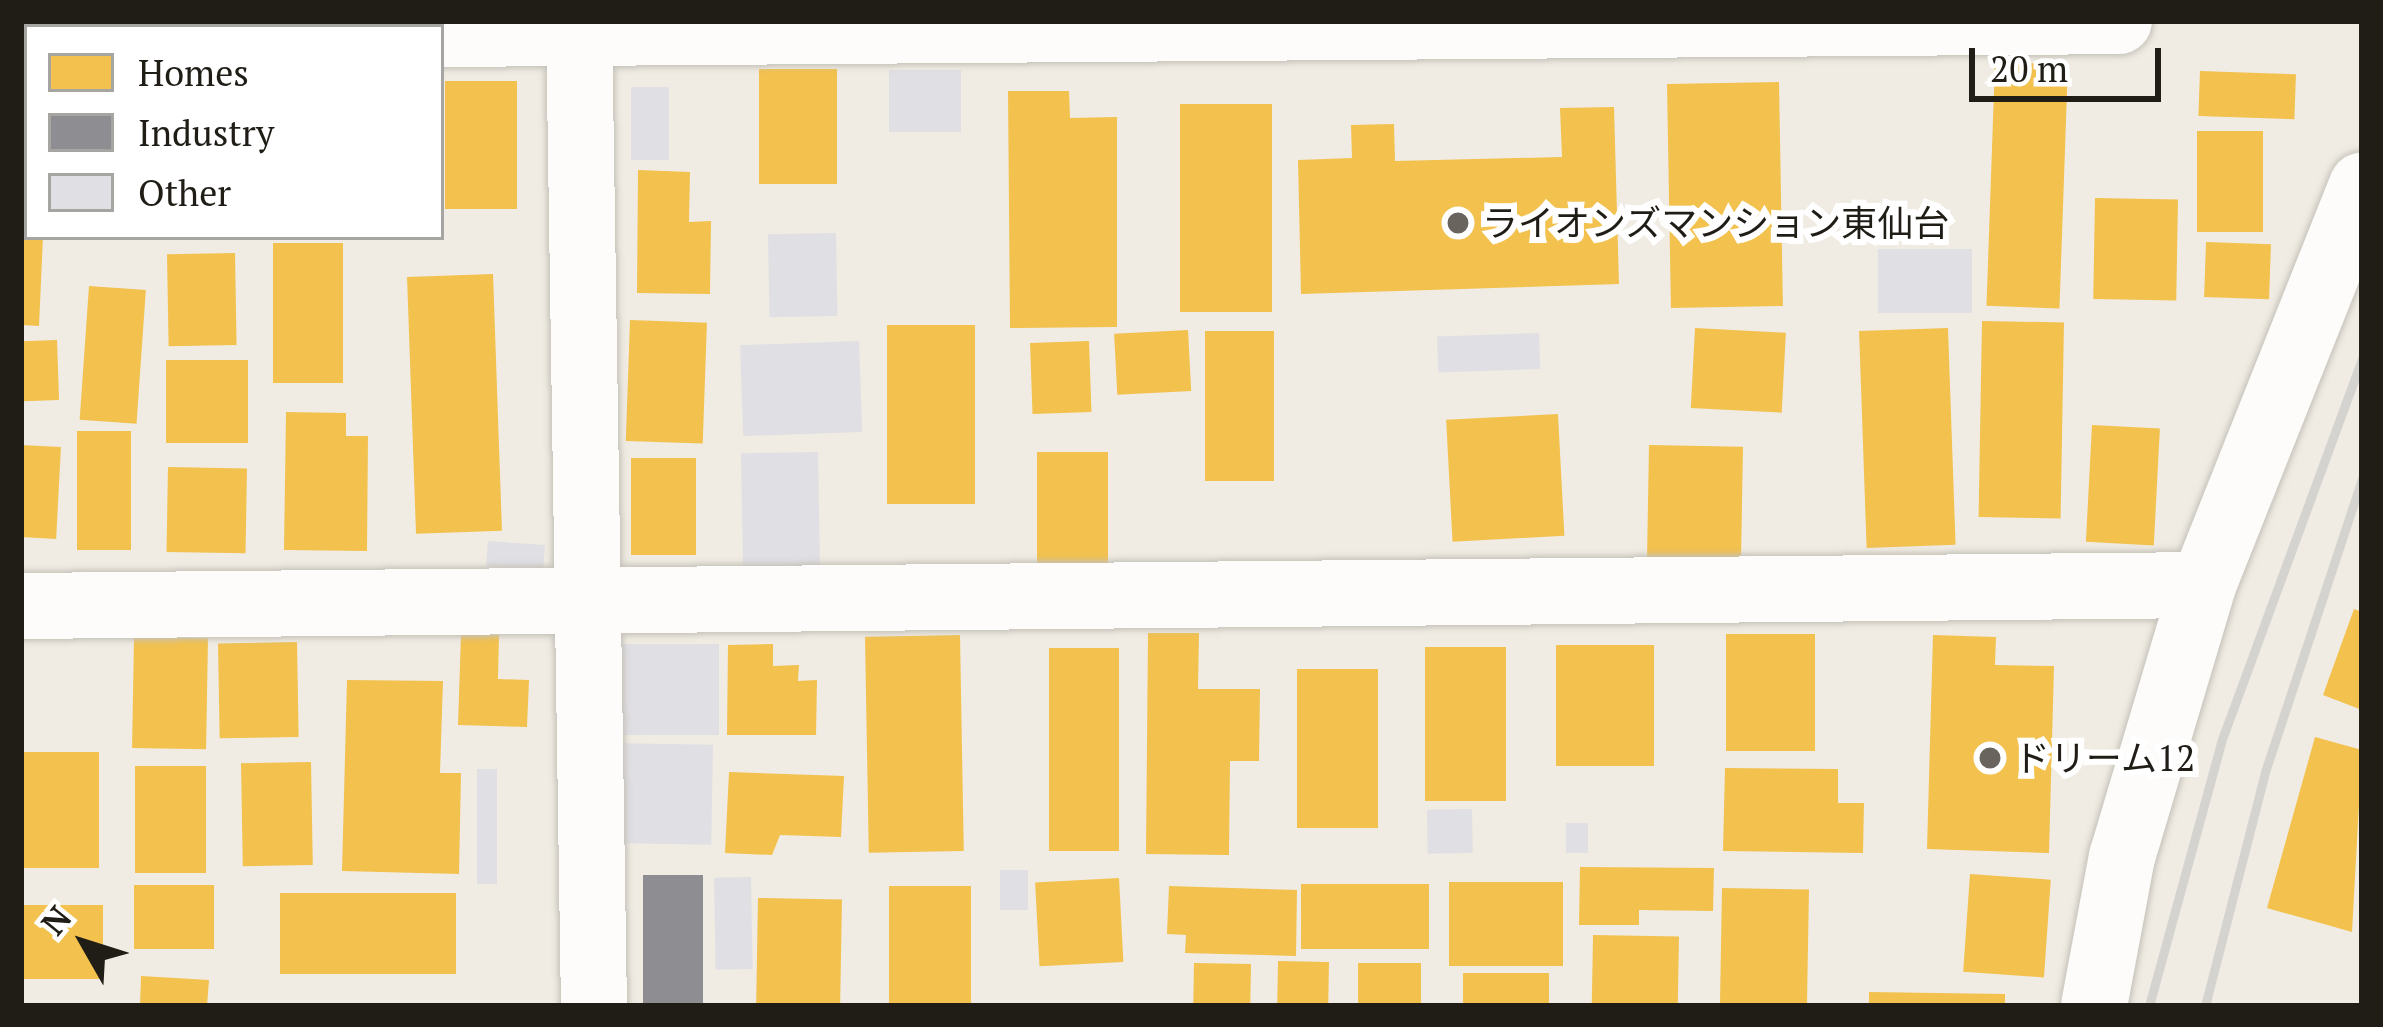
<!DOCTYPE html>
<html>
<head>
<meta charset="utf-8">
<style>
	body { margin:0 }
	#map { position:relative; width:2383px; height:1027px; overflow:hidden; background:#f0ece3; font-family:"PT Serif","Noto Sans JP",serif }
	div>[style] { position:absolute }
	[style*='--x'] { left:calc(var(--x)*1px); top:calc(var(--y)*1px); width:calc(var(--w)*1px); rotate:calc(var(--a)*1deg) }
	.homes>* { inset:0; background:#f2c14e; transform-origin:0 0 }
	.industry>* { inset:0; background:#8d8d92; transform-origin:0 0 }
	.building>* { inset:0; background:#e0dfe3; transform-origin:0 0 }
	.roads { filter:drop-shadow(0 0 3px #c4c1b9) drop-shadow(0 0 3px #c4c1b9) }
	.street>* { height:66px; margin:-33px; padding:0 33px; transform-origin:33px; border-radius:33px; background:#fdfcfb }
	.secondary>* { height:66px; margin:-33px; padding:0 33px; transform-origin:33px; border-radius:33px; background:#fdfcfb }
	.rail>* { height:9px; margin:-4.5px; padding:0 4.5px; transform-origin:4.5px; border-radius:4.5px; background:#d5d3d0 }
	.dots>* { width:33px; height:33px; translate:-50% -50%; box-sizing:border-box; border:6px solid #fff; border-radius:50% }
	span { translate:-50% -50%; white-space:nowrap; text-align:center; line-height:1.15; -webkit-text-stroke:12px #fff; paint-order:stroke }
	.poi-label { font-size:36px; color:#201d17 }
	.left { translate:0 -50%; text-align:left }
	.frame { position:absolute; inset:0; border:24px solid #201d17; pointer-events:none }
	.legend { position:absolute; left:24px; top:24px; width:420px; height:216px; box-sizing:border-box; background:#fff; border:3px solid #a6a5a2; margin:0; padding:15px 21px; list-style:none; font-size:36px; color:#201d17 }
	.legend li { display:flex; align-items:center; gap:24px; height:60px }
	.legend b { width:60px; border:3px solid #a6a5a2 }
	.north { position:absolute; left:24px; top:883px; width:120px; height:120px; -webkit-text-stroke:9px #fff; paint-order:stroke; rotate:309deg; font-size:33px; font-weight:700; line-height:48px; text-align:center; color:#201d17 }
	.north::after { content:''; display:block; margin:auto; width:42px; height:54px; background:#201d17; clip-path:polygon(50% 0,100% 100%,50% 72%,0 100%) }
	.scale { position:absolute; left:1969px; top:48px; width:192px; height:54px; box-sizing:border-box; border:6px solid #201d17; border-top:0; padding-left:15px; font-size:36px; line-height:42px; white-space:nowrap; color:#201d17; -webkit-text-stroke:9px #fff; paint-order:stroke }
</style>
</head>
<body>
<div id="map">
	<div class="homes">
		<div style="left:1995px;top:62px;width:73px;height:244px;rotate:2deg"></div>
		<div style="left:837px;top:69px;width:115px;height:78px;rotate:90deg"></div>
		<div style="left:2200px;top:71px;width:96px;height:45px;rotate:2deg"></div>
		<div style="left:517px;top:81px;width:128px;height:72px;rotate:90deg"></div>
		<div style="left:1779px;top:82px;width:224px;height:112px;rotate:89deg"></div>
		<div style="clip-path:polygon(1008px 91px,1069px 91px,1070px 118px,1117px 117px,1117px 327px,1010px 328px)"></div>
		<div style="left:21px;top:94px;width:6px;height:100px"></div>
		<div style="left:1180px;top:104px;width:92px;height:208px"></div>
		<div style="clip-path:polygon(1614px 107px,1619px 284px,1301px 294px,1298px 160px,1352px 158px,1351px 125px,1394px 124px,1395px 161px,1562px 157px,1560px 108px)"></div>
		<div style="left:2197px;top:131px;width:66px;height:101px"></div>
		<div style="clip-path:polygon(638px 170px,690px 172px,689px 222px,711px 221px,710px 294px,637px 293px)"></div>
		<div style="left:2095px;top:198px;width:83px;height:101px;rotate:1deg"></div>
		<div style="clip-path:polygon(21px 216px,27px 237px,43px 237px,39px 326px,21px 325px)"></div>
		<div style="left:2206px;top:242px;width:65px;height:55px;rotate:2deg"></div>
		<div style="left:273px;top:243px;width:70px;height:140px"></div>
		<div style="left:235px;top:253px;width:92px;height:68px;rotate:89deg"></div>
		<div style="left:493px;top:274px;width:257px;height:86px;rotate:88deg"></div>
		<div style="left:89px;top:286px;width:57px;height:134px;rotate:4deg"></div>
		<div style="left:630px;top:320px;width:77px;height:121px;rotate:2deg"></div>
		<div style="left:1982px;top:321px;width:82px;height:196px;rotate:1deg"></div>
		<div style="left:975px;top:325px;width:179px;height:88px;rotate:90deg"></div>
		<div style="left:1695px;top:328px;width:91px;height:80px;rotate:3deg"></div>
		<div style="left:1948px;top:328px;width:217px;height:89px;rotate:88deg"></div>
		<div style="left:1188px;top:330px;width:61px;height:74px;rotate:87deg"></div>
		<div style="left:1274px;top:331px;width:150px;height:69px;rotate:90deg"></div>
		<div style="left:57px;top:340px;width:60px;height:36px;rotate:88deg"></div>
		<div style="left:1089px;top:341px;width:71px;height:59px;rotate:88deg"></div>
		<div style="left:248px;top:360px;width:83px;height:82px;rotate:90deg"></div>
		<div style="clip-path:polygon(286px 412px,346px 413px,346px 436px,368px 436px,367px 551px,284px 550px)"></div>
		<div style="left:1558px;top:414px;width:122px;height:112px;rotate:87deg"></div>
		<div style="left:2092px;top:425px;width:68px;height:117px;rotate:3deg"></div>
		<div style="left:77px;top:431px;width:54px;height:119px"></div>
		<div style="left:21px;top:445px;width:40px;height:92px;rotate:3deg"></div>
		<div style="left:1649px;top:445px;width:94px;height:114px;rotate:1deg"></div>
		<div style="left:1037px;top:452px;width:71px;height:111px"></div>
		<div style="left:631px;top:458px;width:65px;height:97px"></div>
		<div style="left:168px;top:467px;width:79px;height:85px;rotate:1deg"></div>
		<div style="clip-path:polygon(2354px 609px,2362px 612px,2362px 710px,2323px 695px)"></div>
		<div style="clip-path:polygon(1148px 633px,1199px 633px,1198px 689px,1260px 689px,1259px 761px,1230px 761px,1229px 855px,1146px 854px)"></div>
		<div style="clip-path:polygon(461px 634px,499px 635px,498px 679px,529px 680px,527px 727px,458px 725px)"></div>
		<div style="left:1726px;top:634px;width:89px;height:117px"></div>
		<div style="left:960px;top:635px;width:216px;height:95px;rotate:89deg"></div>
		<div style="clip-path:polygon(1933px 635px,1996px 637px,1995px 665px,2054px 666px,2049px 853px,1927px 849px)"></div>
		<div style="left:134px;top:637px;width:74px;height:111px;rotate:1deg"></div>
		<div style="left:297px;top:642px;width:95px;height:79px;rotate:89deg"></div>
		<div style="clip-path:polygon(773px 644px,773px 666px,799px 665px,798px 681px,817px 680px,816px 735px,727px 735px,728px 645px)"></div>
		<div style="left:1556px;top:645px;width:98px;height:121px"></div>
		<div style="left:1506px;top:647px;width:154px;height:81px;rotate:90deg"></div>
		<div style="left:1119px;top:648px;width:203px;height:70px;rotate:90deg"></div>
		<div style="left:1378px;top:669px;width:159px;height:81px;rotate:90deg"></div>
		<div style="clip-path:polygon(347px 680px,443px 681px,440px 773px,461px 773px,459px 874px,342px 871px)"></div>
		<div style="clip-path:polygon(2315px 737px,2362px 750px,2352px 932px,2267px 908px)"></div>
		<div style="left:21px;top:752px;width:78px;height:116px"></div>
		<div style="left:311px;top:762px;width:103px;height:70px;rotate:89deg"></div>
		<div style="left:135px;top:766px;width:71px;height:107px"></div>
		<div style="clip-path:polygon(1725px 768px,1838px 769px,1838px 803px,1864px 803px,1863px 853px,1723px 851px)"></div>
		<div style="clip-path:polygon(729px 772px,844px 776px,841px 837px,780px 835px,772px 855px,725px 853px)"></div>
		<div style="clip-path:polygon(1580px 867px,1714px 868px,1713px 911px,1639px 910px,1639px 925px,1579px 925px)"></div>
		<div style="left:1970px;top:874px;width:81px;height:98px;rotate:4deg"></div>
		<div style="left:1119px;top:878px;width:84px;height:84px;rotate:87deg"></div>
		<div style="left:1563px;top:882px;width:84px;height:114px;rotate:90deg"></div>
		<div style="left:1429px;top:884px;width:65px;height:128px;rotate:90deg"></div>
		<div style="left:214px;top:885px;width:64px;height:80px;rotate:90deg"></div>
		<div style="left:889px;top:886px;width:82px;height:120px"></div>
		<div style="clip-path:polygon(1169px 886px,1297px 890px,1296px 956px,1185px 953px,1186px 935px,1167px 934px)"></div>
		<div style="left:1722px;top:888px;width:87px;height:118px;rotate:1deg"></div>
		<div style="left:456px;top:893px;width:81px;height:176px;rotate:90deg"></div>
		<div style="left:758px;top:898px;width:84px;height:108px;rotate:1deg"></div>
		<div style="left:103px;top:905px;width:74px;height:82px;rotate:90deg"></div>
		<div style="left:1593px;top:935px;width:86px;height:71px;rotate:1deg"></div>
		<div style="left:1278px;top:961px;width:51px;height:45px;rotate:1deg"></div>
		<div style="left:1194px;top:963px;width:57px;height:43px;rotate:1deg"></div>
		<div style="left:1358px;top:963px;width:63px;height:43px"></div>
		<div style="left:1549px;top:973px;width:33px;height:86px;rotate:90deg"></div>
		<div style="clip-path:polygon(141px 976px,209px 980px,207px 1006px,140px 1006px)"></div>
		<div style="clip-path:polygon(1869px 992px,2005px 994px,2005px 1006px,1869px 1006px)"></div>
	</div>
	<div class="industry">
		<div style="left:643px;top:875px;width:60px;height:131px"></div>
	</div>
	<div class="building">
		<div style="left:961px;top:70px;width:62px;height:72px;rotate:90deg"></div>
		<div style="left:631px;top:87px;width:38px;height:73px"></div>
		<div style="left:836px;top:233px;width:83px;height:68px;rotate:89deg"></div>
		<div style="left:1972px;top:249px;width:64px;height:94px;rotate:90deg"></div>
		<div style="left:1539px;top:333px;width:36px;height:102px;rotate:88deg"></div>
		<div style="left:859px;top:341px;width:91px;height:119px;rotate:88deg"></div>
		<div style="left:818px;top:452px;width:113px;height:77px;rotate:89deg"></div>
		<div style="left:488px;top:541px;width:57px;height:25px;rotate:4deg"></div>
		<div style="left:719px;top:644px;width:91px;height:107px;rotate:90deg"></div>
		<div style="left:612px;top:743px;width:101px;height:100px;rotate:1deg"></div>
		<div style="left:477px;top:769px;width:20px;height:115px"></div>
		<div style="left:1472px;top:809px;width:44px;height:45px;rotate:89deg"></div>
		<div style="left:1566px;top:823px;width:22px;height:30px"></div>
		<div style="left:1000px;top:870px;width:28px;height:40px"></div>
		<div style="left:751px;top:877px;width:92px;height:37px;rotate:89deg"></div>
	</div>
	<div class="roads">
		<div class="street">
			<div style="--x:579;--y:21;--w:985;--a:89.13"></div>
			<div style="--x:21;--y:606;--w:2182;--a:-0.55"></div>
			<div style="--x:2094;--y:1006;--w:152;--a:-79.4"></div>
			<div style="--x:2122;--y:857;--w:284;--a:-73.4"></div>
			<div style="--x:2203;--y:585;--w:430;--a:-68.3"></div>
		</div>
		<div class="secondary">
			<div style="--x:441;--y:34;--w:1678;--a:-0.44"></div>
			<div style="--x:21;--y:36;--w:6;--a:0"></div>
		</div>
	</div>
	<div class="rail">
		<div style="--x:2149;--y:1006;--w:274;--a:-74.7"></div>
		<div style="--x:2221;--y:742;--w:408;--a:-69.8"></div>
		<div style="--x:2205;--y:1006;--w:242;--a:-75.6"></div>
		<div style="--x:2265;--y:772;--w:309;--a:-71.7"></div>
	</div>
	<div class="dots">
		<div style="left:1458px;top:223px;background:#69655e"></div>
		<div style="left:1990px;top:758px;background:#69655e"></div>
	</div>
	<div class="poi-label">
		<span class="left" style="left:1482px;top:223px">ライオンズマンション東仙台</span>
		<span class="left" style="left:2014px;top:758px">ドリーム12</span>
	</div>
	<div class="frame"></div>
	<ul class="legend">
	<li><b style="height:33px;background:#f2c14e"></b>Homes</li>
	<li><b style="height:33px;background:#8d8d92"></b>Industry</li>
	<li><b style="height:33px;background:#e0dfe3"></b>Other</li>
	</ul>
	<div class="north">N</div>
	<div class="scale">20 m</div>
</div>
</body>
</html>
